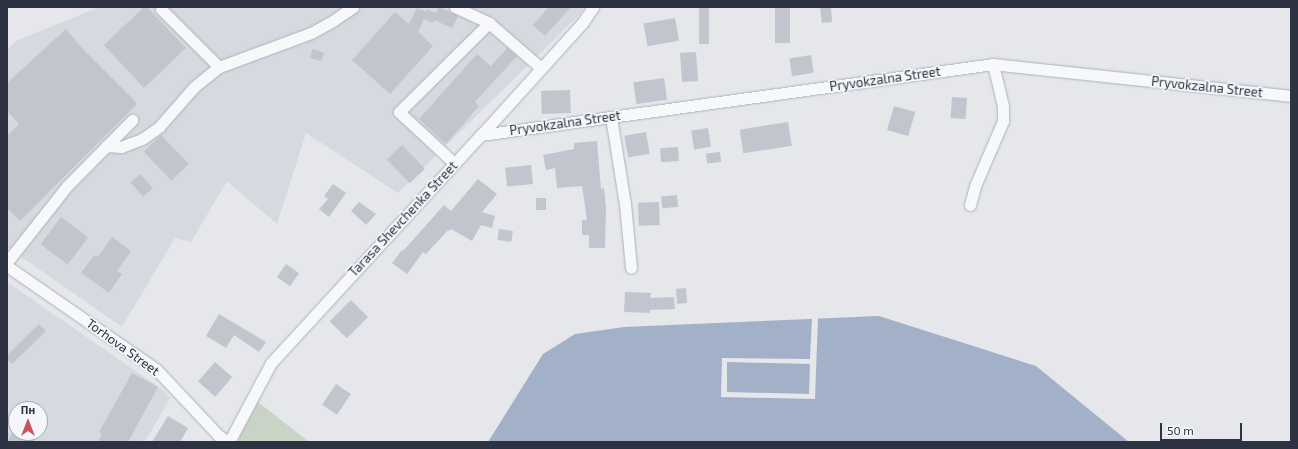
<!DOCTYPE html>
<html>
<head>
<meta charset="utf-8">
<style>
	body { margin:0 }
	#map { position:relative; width:1298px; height:449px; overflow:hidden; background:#e5e7eb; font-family:"Exo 2",sans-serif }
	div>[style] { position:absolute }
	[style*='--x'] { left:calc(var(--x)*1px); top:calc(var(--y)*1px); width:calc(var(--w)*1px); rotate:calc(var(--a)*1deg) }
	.built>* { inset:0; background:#d7d9e0 }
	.green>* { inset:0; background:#c9d4c6 }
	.water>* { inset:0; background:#a3b1c8 }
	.pier>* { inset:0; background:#e5e7eb }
	.building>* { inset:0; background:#c2c5ce; transform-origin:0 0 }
	.roads { filter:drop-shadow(0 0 1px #aeb1b9) drop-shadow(0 0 1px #aeb1b9) }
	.minor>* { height:11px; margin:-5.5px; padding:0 5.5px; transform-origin:5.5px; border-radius:5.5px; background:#f7f8fa }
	span { translate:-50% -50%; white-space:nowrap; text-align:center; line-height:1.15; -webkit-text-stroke:3.5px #f4f6f9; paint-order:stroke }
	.street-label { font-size:13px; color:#2d3343 }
	.frame { position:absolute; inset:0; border:8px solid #2d3343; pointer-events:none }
	.north { position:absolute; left:8px; top:401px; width:40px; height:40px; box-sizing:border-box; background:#f4f6f9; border:1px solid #a4a8b0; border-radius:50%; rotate:0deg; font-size:11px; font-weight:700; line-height:16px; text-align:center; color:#2d3343 }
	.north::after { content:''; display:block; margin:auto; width:14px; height:18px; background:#c5555b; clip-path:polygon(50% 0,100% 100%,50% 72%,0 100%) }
	.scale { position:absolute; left:1160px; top:423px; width:82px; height:18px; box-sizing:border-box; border:2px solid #2d3343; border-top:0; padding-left:5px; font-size:12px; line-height:14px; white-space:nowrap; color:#2d3343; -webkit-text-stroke:3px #f4f6f9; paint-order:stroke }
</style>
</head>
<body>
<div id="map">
	<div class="built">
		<div style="clip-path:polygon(99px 7px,584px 7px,582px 12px,398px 193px,306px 133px,277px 224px,227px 181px,191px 242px,175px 238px,122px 327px,7px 247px,7px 50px,16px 41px)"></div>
		<div style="clip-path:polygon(evenodd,7px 282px,163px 390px,170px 398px,145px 442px,7px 442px,7px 282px,16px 409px,40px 409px,40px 433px,16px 433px,16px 409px)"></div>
	</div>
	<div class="green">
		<div style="clip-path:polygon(258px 402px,309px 442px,237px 442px)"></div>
	</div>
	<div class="water">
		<div style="clip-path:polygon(879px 316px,1036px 366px,1129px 442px,488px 442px,543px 354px,575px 334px,624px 327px)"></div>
	</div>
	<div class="pier">
		<div style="clip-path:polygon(evenodd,812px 318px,818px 318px,815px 399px,721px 397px,722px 358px,810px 359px,812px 318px,727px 362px,810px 364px,809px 394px,727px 392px,727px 362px)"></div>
	</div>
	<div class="building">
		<div style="clip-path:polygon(144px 7px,147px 7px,186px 48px,144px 88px,104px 45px)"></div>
		<div style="clip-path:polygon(439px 7px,458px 16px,452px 28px,434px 20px,433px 23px,424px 19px,418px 32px,433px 46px,390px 94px,352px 60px,395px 12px,409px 24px,417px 8px,426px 12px,427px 9px,436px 13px)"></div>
		<div style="clip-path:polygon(549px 7px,571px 7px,545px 36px,533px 25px)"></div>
		<div style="left:699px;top:7px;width:10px;height:37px"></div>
		<div style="left:775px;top:7px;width:15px;height:36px"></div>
		<div style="clip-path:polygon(820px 7px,831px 7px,832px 22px,822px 23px)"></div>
		<div style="left:675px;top:18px;width:23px;height:32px;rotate:80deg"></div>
		<div style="clip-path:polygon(66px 29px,82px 48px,136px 102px,136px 105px,20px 221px,7px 208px,7px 136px,19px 124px,7px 111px,7px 83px)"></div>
		<div style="clip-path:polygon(507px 48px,517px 56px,475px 102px,479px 106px,446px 144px,419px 119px,477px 54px,491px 66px)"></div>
		<div style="left:313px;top:49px;width:12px;height:9px;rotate:20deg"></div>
		<div style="left:696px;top:52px;width:29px;height:16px;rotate:86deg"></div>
		<div style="left:811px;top:55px;width:18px;height:22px;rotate:81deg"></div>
		<div style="left:664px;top:78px;width:22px;height:31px;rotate:82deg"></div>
		<div style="left:570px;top:90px;width:23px;height:29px;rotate:88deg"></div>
		<div style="left:952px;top:97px;width:15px;height:21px;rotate:4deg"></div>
		<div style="left:894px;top:106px;width:22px;height:25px;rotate:16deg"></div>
		<div style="left:788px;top:122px;width:24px;height:49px;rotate:81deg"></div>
		<div style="left:708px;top:128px;width:19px;height:17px;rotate:81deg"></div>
		<div style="left:646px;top:132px;width:22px;height:22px;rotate:80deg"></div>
		<div style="left:161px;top:135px;width:40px;height:24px;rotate:46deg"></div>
		<div style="clip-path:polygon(597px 141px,601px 189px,604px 188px,606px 208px,605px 248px,589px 248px,589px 235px,582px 235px,582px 220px,587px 220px,582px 186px,557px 188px,555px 168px,546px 170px,543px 155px,574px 149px,574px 143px)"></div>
		<div style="left:402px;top:145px;width:33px;height:21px;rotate:46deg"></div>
		<div style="left:678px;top:147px;width:14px;height:18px;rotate:86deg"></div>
		<div style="left:720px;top:152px;width:10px;height:14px;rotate:84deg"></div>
		<div style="left:531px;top:165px;width:19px;height:26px;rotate:84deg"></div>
		<div style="left:140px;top:174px;width:19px;height:13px;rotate:47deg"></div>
		<div style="clip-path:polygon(478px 179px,497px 194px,482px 212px,495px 216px,492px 228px,481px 225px,472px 241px,451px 229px,449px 231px,448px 230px,426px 254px,423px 252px,407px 274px,392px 263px,402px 250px,403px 251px,444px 205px,451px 211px)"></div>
		<div style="clip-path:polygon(333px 184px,346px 193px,329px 217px,319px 209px,328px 199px,324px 196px)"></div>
		<div style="left:677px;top:195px;width:12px;height:16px;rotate:85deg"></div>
		<div style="left:536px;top:198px;width:10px;height:12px"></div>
		<div style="clip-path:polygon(359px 202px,376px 214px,366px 225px,351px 211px)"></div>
		<div style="left:659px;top:202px;width:23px;height:21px;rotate:88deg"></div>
		<div style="left:61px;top:217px;width:34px;height:34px;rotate:37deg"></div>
		<div style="left:499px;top:229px;width:14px;height:11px;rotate:8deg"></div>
		<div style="clip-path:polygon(112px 237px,131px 251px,117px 271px,122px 274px,109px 293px,81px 273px,94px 255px,98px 257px)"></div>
		<div style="left:286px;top:264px;width:16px;height:16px;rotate:35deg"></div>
		<div style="left:686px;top:288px;width:15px;height:10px;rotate:86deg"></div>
		<div style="clip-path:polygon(625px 292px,651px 293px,650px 298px,674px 297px,675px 309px,650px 310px,650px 313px,624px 312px)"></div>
		<div style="left:351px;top:300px;width:24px;height:30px;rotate:45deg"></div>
		<div style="clip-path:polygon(219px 314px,266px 342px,259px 352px,234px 335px,226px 348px,206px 336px)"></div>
		<div style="clip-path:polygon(39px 324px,46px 331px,12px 364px,7px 359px,7px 355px)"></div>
		<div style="left:215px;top:362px;width:23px;height:26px;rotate:41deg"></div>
		<div style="clip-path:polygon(132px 373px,158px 387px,128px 442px,98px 442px,102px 434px,99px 432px)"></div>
		<div style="left:336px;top:384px;width:18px;height:25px;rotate:34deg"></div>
		<div style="clip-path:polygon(168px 416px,188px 428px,180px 442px,152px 442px)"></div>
		<div style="clip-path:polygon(12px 433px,24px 433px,36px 442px,7px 442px)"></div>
	</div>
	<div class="roads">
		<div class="minor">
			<div style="--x:455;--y:7;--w:38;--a:25"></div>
			<div style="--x:489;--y:23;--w:69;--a:40.9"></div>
			<div style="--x:161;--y:9;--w:82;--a:45"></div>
			<div style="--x:611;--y:117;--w:88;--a:80.9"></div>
			<div style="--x:625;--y:204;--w:64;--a:84.6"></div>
			<div style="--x:481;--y:135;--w:517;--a:-7.89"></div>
			<div style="--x:993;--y:64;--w:300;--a:6.1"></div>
			<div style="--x:106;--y:146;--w:15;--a:4"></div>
			<div style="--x:121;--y:147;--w:22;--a:-21"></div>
			<div style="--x:142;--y:139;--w:21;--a:-35"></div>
			<div style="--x:159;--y:127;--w:53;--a:-48.8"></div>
			<div style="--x:194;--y:87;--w:32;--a:-39"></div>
			<div style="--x:219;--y:67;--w:98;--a:-20.3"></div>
			<div style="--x:311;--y:33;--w:26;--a:-29"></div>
			<div style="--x:334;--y:20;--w:23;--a:-34"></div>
			<div style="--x:454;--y:163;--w:75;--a:-137.2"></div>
			<div style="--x:399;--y:112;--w:127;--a:-44.7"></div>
			<div style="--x:970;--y:205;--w:20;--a:-75"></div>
			<div style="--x:975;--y:186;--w:71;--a:-66.7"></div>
			<div style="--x:1003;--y:121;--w:15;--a:-90"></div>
			<div style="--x:1003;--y:106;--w:43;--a:-103.4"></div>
			<div style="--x:7;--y:262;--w:97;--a:-51.7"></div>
			<div style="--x:67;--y:186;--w:93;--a:-45.4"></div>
			<div style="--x:7;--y:266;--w:181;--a:34.7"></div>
			<div style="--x:156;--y:369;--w:91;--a:46.8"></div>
			<div style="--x:218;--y:435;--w:12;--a:35"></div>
			<div style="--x:229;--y:442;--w:89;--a:-62"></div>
			<div style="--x:271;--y:363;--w:310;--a:-47.4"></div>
			<div style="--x:481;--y:135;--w:152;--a:-47.9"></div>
			<div style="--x:583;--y:22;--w:18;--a:-56"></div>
		</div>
	</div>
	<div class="street-label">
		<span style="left:885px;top:79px;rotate:-8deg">Pryvokzalna Street</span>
		<span style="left:1207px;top:87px;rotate:6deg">Pryvokzalna Street</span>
		<span style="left:565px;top:123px;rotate:-8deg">Pryvokzalna Street</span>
		<span style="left:403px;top:219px;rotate:-47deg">Tarasa Shevchenka Street</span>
		<span style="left:123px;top:347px;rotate:36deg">Torhova Street</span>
	</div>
	<div class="frame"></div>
	<div class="north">Пн</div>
	<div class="scale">50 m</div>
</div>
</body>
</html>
